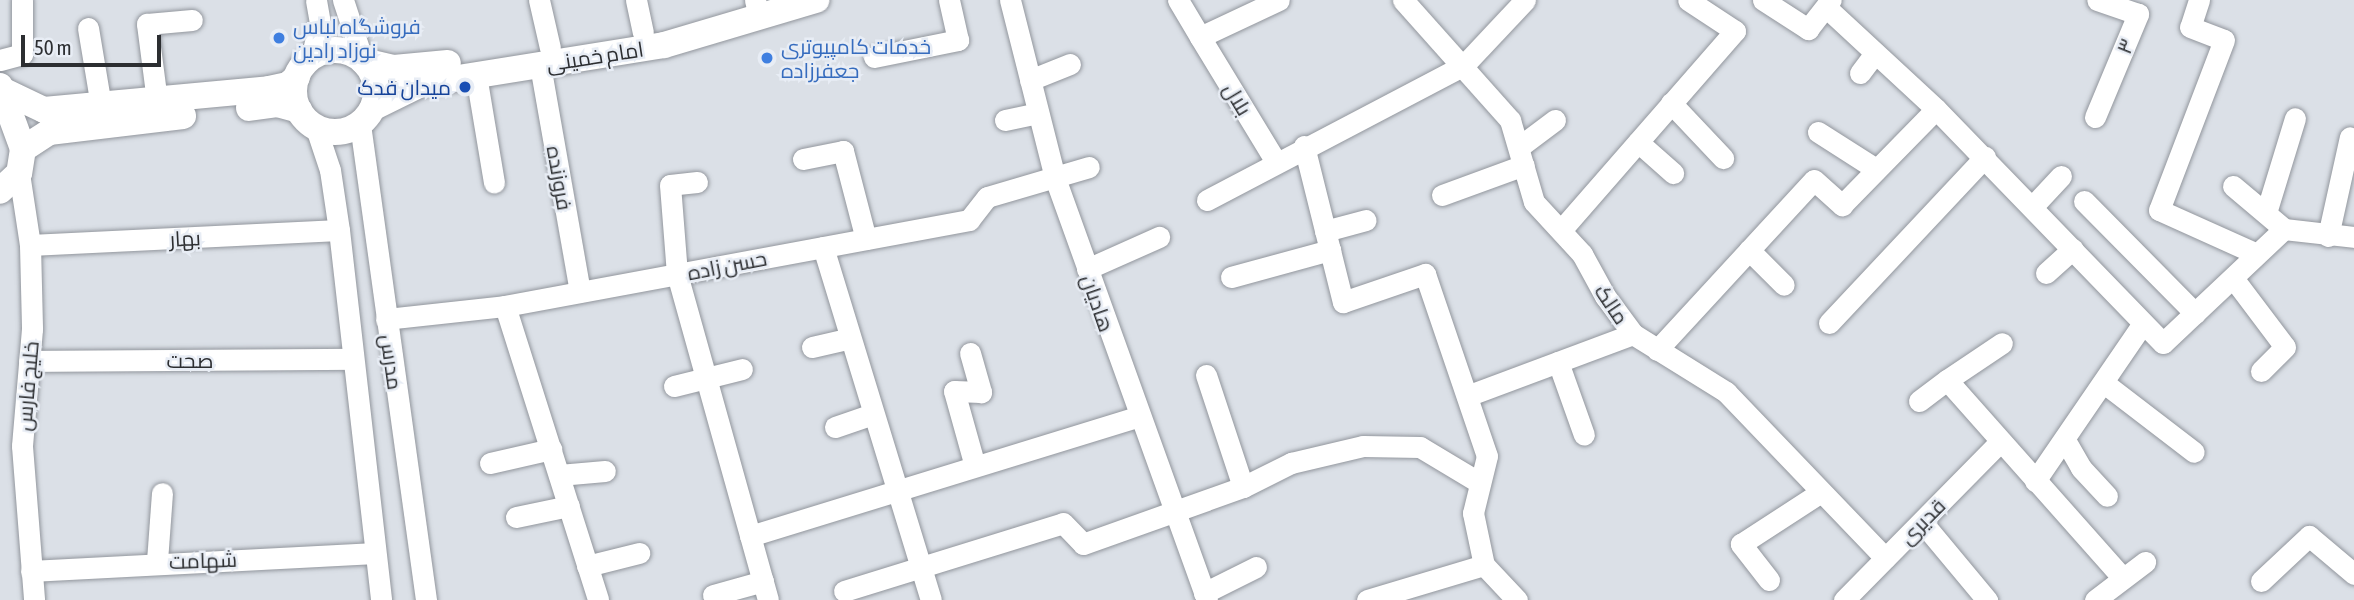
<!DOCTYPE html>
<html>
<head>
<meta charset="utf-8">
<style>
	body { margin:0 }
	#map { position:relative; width:2354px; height:600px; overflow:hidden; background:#dbe0e7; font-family:"Asap Condensed",Cairo,sans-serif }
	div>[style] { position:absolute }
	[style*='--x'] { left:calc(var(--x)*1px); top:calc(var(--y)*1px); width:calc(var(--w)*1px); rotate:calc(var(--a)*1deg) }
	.roads { filter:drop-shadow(0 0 2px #92969d) drop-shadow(0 0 2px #92969d) }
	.minor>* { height:21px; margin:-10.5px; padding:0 10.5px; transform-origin:10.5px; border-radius:10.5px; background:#fff }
	.major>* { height:26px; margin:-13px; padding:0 13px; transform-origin:13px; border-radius:13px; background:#fff }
	.major>.ring { margin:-13px; padding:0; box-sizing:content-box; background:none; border:26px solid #fff; border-radius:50% }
	.dots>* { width:19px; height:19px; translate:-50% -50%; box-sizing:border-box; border:4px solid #e8edf5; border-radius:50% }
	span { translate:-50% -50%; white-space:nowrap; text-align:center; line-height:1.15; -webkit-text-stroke:5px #e8edf5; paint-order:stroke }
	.shop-label { font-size:21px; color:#366cbe }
	.left { translate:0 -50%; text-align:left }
	.street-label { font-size:21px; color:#2c2e31 }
	.transit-label { font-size:21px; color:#164399 }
	.right { translate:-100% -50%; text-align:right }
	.scale { position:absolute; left:21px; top:35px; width:140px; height:32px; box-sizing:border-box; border:4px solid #2c2e31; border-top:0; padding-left:9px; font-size:21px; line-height:24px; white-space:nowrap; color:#2c2e31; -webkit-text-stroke:5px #e8edf5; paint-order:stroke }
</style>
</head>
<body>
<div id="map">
	<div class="roads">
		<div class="minor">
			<div style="--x:343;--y:0;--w:64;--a:71.8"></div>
			<div style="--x:539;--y:0;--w:49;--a:77.1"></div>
			<div style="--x:636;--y:0;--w:33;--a:78"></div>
			<div style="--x:755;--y:0;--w:4;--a:76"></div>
			<div style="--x:1010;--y:0;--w:184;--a:75.8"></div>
			<div style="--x:1055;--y:178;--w:449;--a:70.2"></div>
			<div style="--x:1178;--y:0;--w:43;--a:59.3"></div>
			<div style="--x:1200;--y:37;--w:87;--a:-25.1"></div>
			<div style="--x:1403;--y:0;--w:161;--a:48.3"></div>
			<div style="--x:1510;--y:120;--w:85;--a:73.7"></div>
			<div style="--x:1534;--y:202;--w:71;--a:47.3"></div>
			<div style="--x:1582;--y:254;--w:48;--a:61.3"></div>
			<div style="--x:1605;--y:296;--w:47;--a:53.6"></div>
			<div style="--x:1633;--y:334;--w:110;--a:31.9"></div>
			<div style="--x:1726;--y:392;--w:230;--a:46.2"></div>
			<div style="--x:1763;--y:0;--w:54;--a:32.8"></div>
			<div style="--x:1808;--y:29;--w:37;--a:-52"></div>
			<div style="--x:2199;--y:0;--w:28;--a:108"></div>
			<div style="--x:2190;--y:27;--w:36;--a:21"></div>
			<div style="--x:2224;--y:40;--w:182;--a:110.9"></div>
			<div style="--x:2159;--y:210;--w:107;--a:24.2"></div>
			<div style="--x:88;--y:28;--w:79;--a:80.5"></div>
			<div style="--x:1200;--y:37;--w:146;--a:58.7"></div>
			<div style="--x:874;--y:57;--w:86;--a:-11.4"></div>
			<div style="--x:958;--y:40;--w:41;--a:-102.7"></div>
			<div style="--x:311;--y:58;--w:36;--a:-76"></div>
			<div style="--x:320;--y:23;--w:23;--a:-100"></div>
			<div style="--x:0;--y:60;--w:23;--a:-15"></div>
			<div style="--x:22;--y:54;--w:54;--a:-90"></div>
			<div style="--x:540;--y:65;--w:230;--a:80"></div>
			<div style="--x:1860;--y:73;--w:25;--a:-53"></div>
			<div style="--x:476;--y:75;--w:109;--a:80.5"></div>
			<div style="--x:1030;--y:80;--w:43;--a:-21.8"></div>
			<div style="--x:157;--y:101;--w:78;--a:-97.4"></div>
			<div style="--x:147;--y:24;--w:45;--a:-5.1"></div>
			<div style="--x:1671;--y:103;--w:76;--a:46.6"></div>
			<div style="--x:1936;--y:109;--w:326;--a:45.9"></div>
			<div style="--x:2163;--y:343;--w:166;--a:-43.3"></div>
			<div style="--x:2095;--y:117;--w:112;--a:-67.3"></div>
			<div style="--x:2138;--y:14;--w:43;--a:-161.1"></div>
			<div style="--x:1005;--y:120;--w:34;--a:-12"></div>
			<div style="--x:360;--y:124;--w:481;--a:82.1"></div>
			<div style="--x:316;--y:128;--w:44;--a:71.6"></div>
			<div style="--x:330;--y:170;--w:61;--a:81.5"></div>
			<div style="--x:339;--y:230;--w:372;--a:83.5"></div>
			<div style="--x:1818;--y:132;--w:69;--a:32.5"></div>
			<div style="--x:1638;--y:142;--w:47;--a:41.5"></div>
			<div style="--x:1304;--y:146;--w:161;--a:76"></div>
			<div style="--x:1343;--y:302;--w:87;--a:-18.9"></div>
			<div style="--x:1425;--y:274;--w:192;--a:71.2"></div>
			<div style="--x:1487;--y:456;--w:59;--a:103.8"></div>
			<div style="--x:1473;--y:513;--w:53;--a:78.1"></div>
			<div style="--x:1484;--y:565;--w:48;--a:46.7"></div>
			<div style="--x:1519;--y:147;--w:45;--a:-36.9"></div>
			<div style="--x:803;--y:159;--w:41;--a:-11.3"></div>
			<div style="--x:843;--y:151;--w:91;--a:75.4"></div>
			<div style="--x:19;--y:173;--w:73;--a:81.3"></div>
			<div style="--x:30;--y:245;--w:84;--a:88.6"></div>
			<div style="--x:32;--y:329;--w:117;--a:94.9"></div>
			<div style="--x:22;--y:446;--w:154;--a:85.5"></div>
			<div style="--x:697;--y:182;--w:27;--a:174"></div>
			<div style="--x:670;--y:185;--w:89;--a:85.5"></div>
			<div style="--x:677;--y:274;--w:338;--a:74.4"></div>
			<div style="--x:2233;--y:186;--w:67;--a:40.1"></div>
			<div style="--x:2284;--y:229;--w:70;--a:6.5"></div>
			<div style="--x:1442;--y:195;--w:87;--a:-20.1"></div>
			<div style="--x:1207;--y:200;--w:290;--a:-27.7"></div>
			<div style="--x:1464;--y:65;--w:89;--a:-46.8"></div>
			<div style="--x:2084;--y:201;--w:158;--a:45.3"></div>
			<div style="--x:2033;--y:206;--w:41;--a:-47"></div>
			<div style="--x:2266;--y:213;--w:99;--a:-73"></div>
			<div style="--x:1562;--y:229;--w:263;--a:-48.9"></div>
			<div style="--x:1735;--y:31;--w:56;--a:-146.6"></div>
			<div style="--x:1325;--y:231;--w:42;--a:-15"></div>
			<div style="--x:2328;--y:236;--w:101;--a:-77.5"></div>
			<div style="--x:30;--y:245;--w:309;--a:-2.8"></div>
			<div style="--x:823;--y:247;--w:369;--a:73"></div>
			<div style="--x:1749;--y:250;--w:49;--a:45"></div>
			<div style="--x:1087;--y:269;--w:79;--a:-24"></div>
			<div style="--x:2046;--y:273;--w:36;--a:-42"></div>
			<div style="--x:1231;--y:277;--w:103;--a:-15.3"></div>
			<div style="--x:2233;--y:278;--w:86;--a:53"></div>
			<div style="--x:2285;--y:347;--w:34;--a:135"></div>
			<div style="--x:505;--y:306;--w:308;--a:72.4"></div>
			<div style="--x:386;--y:319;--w:120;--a:-6.2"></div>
			<div style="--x:505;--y:306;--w:472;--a:-10.5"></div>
			<div style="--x:969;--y:220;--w:29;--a:-52"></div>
			<div style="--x:987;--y:197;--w:106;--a:-16.4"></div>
			<div style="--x:1829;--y:323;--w:228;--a:-46.8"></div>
			<div style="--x:812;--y:347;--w:39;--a:-13"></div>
			<div style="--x:1657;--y:350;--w:231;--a:-47.3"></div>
			<div style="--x:1814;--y:180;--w:38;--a:42"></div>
			<div style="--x:1842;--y:205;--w:134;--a:-45.6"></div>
			<div style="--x:1936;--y:109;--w:150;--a:-137.2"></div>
			<div style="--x:970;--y:353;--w:41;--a:74.2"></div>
			<div style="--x:981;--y:392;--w:27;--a:-178"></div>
			<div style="--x:954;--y:391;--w:78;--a:74.4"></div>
			<div style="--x:29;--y:361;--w:322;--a:-0.4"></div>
			<div style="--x:1558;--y:362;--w:77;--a:70.4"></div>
			<div style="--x:1206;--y:375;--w:118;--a:71.7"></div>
			<div style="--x:1947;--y:380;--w:66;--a:-33.9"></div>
			<div style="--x:2104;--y:383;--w:113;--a:37.5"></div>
			<div style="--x:674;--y:386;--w:70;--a:-14"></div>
			<div style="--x:1467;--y:396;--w:177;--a:-20.5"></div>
			<div style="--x:1919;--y:401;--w:35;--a:-37"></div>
			<div style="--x:1947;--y:380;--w:265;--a:48.4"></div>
			<div style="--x:835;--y:427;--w:40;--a:-18.9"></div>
			<div style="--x:2065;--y:440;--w:32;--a:60"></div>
			<div style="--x:2081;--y:468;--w:38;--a:47"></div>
			<div style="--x:490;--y:463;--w:63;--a:-12.9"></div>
			<div style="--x:559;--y:475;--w:46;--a:-5"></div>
			<div style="--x:2035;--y:481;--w:191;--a:-55.6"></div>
			<div style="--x:516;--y:517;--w:54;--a:-11.7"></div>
			<div style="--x:1922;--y:522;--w:102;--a:50.2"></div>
			<div style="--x:750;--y:536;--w:408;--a:-17.1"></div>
			<div style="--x:157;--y:561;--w:68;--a:-85.8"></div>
			<div style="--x:587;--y:566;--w:54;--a:-14"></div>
			<div style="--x:31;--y:571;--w:344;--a:-3"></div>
			<div style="--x:1769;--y:580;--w:46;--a:-127.9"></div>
			<div style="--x:1741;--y:544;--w:95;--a:-33"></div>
			<div style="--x:2261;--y:581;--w:66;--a:-43.2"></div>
			<div style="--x:2309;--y:536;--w:59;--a:40.2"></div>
			<div style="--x:844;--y:591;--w:229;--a:-17.2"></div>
			<div style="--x:1063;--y:523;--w:29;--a:46"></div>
			<div style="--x:1083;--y:544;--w:170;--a:-19.6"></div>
			<div style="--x:1243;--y:487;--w:54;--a:-26.6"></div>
			<div style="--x:1291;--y:463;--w:74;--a:-13.3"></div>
			<div style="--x:1363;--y:446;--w:57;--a:1"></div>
			<div style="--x:1420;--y:447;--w:70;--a:31"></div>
			<div style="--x:1204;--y:593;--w:58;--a:-26.6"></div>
			<div style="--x:713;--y:595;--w:52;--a:-15.6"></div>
			<div style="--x:1367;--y:600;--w:122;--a:-16.7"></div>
			<div style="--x:1844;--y:600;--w:222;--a:-45.4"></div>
			<div style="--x:2095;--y:600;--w:63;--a:-37.2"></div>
		</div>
		<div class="major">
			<div class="ring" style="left:294px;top:50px;width:56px;height:56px"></div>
			<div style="--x:363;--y:61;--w:32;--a:13"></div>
			<div style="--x:394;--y:68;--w:54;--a:-5.3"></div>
			<div style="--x:0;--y:86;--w:67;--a:69.9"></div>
			<div style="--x:23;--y:149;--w:24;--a:99"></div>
			<div style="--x:19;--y:173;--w:26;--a:137"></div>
			<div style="--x:4;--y:91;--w:44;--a:25.4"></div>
			<div style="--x:44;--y:110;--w:226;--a:-5.3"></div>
			<div style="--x:269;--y:89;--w:19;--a:-12"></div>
			<div style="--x:288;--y:85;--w:12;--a:-42"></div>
			<div style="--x:374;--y:107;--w:52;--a:-26.1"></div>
			<div style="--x:421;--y:84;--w:246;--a:-9.1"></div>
			<div style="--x:664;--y:45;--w:159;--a:-16.5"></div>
			<div style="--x:249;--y:108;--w:28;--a:-8"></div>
			<div style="--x:277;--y:104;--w:23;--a:15"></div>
			<div style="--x:23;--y:149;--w:31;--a:-33"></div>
			<div style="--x:49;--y:132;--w:135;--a:-6.8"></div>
		</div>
	</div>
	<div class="dots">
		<div style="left:279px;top:38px;background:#3f7fe0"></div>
		<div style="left:767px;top:58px;background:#3f7fe0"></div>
		<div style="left:465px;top:87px;background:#1a4fb4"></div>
	</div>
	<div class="shop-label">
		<span class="left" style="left:293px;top:38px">فروشگاه لباس<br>نوزاد رادین</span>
		<span class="left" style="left:781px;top:58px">خدمات کامپیوتری<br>جعفرزاده</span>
	</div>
	<div class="street-label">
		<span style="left:2125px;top:46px;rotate:-68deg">۳</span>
		<span style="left:595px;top:56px;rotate:-9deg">امام خمینی</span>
		<span style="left:1238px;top:99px;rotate:59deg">بلال</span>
		<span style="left:560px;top:178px;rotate:80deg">فروزنده</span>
		<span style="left:185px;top:238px;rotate:-3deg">بهار</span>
		<span style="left:727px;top:265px;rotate:-11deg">حسن زاده</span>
		<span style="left:1098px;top:303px;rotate:71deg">هادیان</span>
		<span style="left:1612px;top:304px;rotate:56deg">مالک</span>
		<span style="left:190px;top:360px">صحت</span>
		<span style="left:392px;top:362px;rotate:82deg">مدرس</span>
		<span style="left:27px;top:386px;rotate:-85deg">خلیج فارس</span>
		<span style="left:1922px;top:521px;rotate:-45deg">قدیری</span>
		<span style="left:203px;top:560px;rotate:-2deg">شهامت</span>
	</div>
	<div class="transit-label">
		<span class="right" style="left:451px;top:87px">میدان فدک</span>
	</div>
	<div class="scale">50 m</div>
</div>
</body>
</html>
